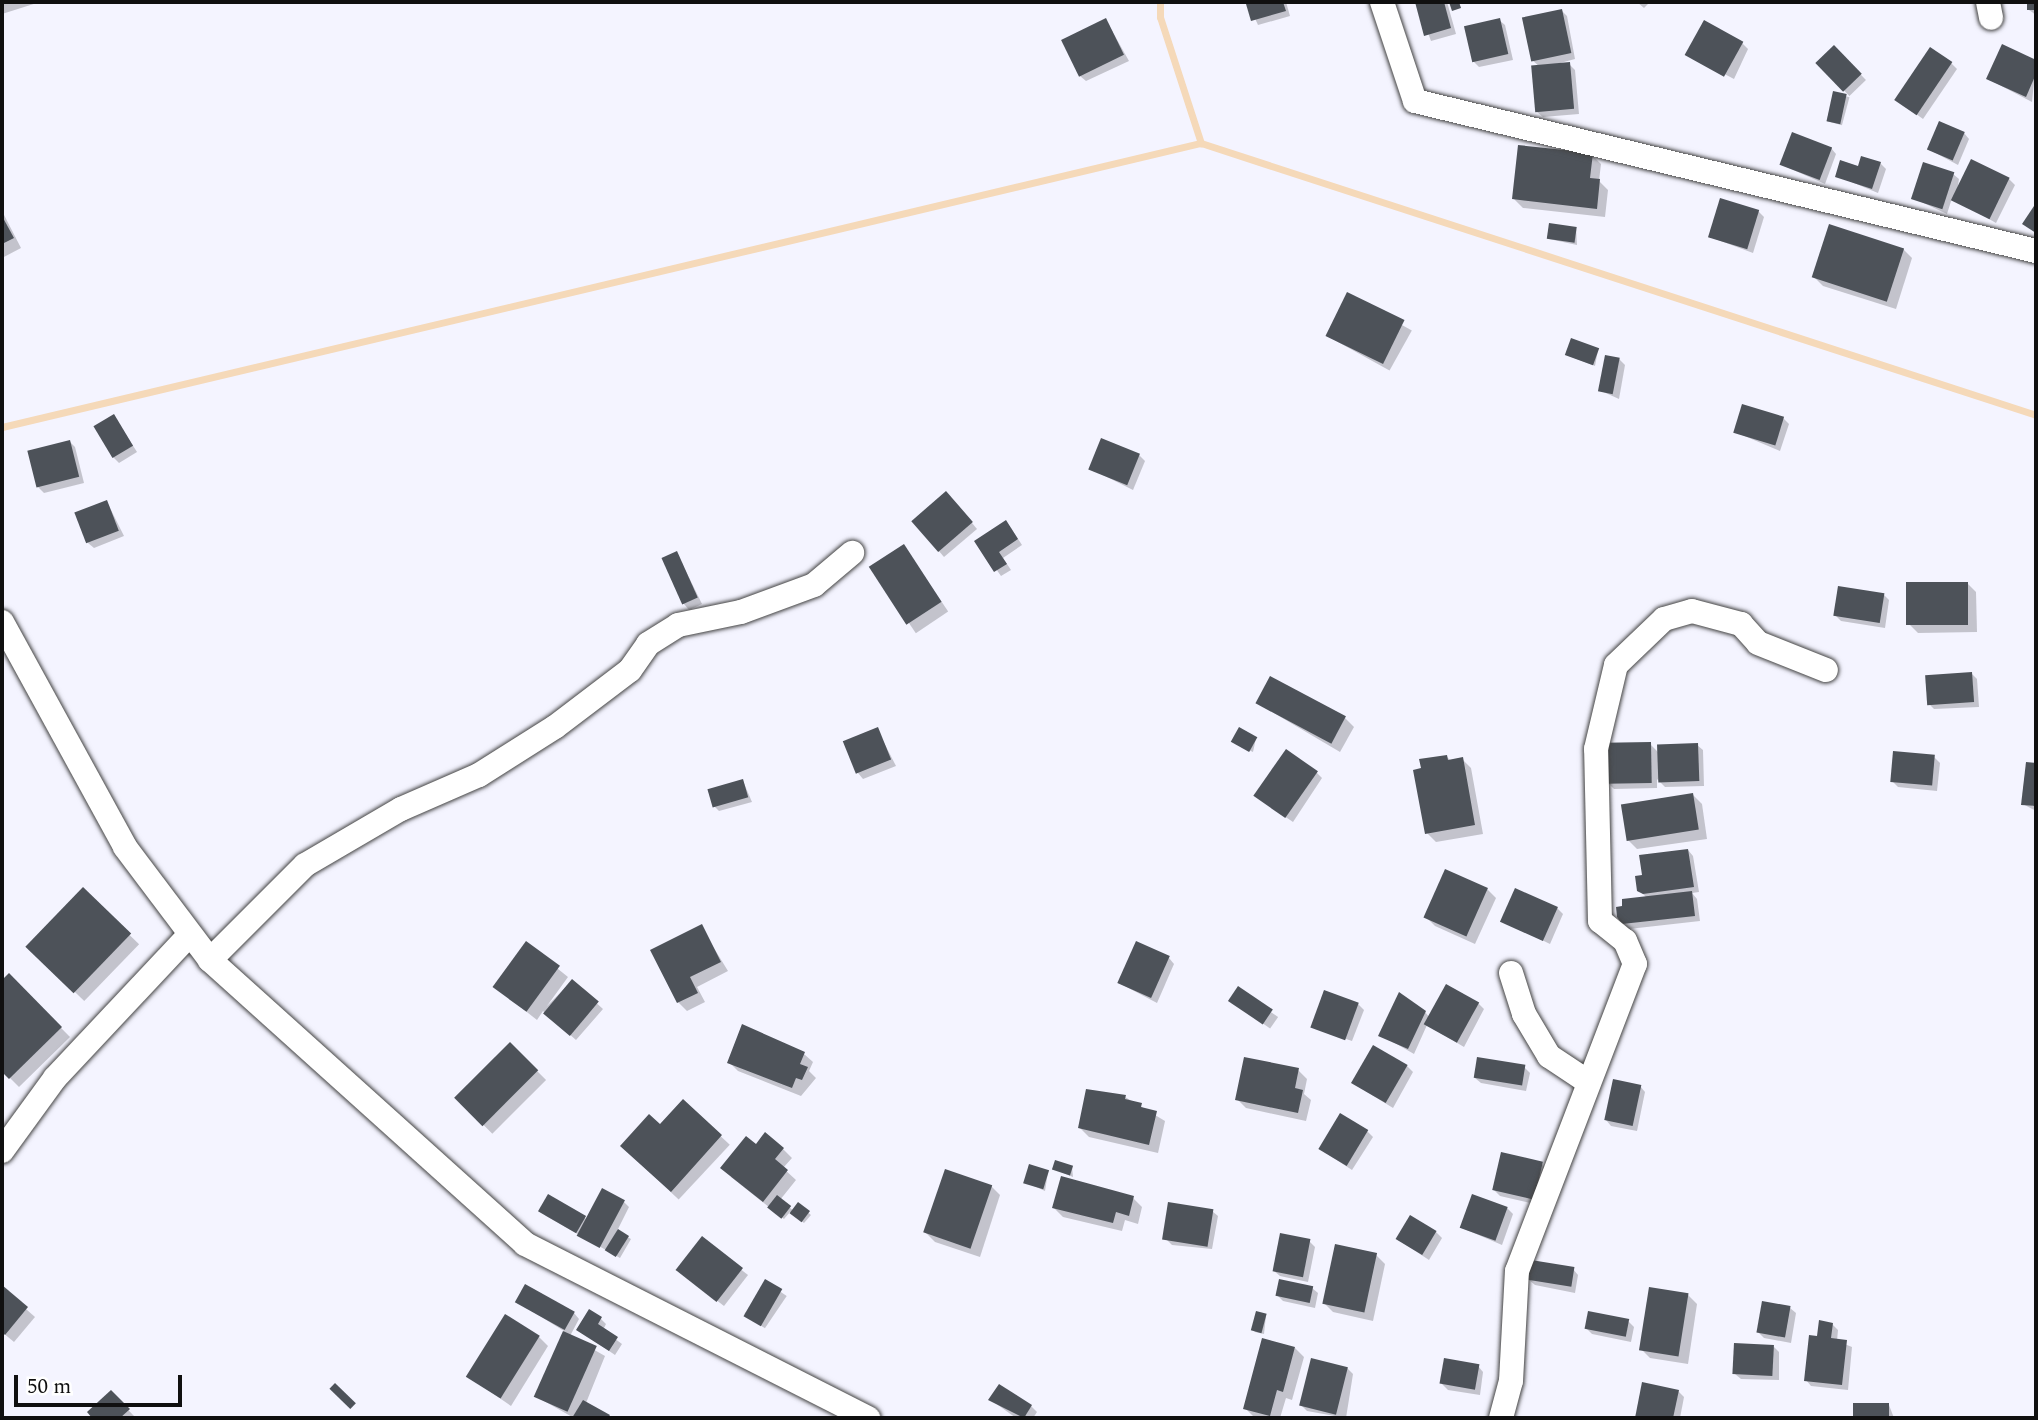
<!DOCTYPE html>
<html>
<head>
<meta charset="utf-8">
<style>
	body { margin:0 }
	#map { position:relative; width:2038px; height:1420px; overflow:hidden; background:#f4f4ff; font-family:Spectral,serif }
	div>[style] { position:absolute }
	[style*='--x'] { left:calc(var(--x)*1px); top:calc(var(--y)*1px); width:calc(var(--w)*1px); rotate:calc(var(--a)*1deg) }
	.shadow>* { inset:0; background:#0003; transform-origin:0 0 }
	.stream>* { height:7px; margin:-3.5px; padding:0 3.5px; transform-origin:3.5px; border-radius:3.5px; background:#f5d9b9 }
	.building>* { inset:0; background:#4d5259; transform-origin:0 0 }
	.roads { filter:drop-shadow(0 0 2px #434343) drop-shadow(0 0 2px #434343) }
	.minor>* { height:24px; margin:-12px; padding:0 12px; transform-origin:12px; border-radius:12px; background:#fff }
	span { translate:-50% -50%; white-space:nowrap; text-align:center; line-height:1.15; -webkit-text-stroke:7px #fff; paint-order:stroke }
	.frame { position:absolute; inset:0; border:4px solid #101010; pointer-events:none }
	.scale { position:absolute; left:14px; top:1375px; width:168px; height:32px; box-sizing:border-box; border:4px solid #101010; border-top:0; padding-left:9px; font-size:21px; line-height:24px; white-space:nowrap; color:#101010; -webkit-text-stroke:5px #fff; paint-order:stroke }
</style>
</head>
<body>
<div id="map">
	<div class="shadow">
		<div style="clip-path:polygon(2px 2px,40px 2px,2px 14px)"></div>
		<div style="clip-path:polygon(1260px 2px,1286px 2px,1290px 16px,1258px 25px,1249px 5px)"></div>
		<div style="clip-path:polygon(1447px 2px,1456px 34px,1431px 41px,1417px 3px)"></div>
		<div style="clip-path:polygon(1637px 2px,1650px 2px,1644px 8px)"></div>
		<div style="clip-path:polygon(2029px 2px,2036px 2px,2036px 15px,2029px 10px)"></div>
		<div style="clip-path:polygon(1562px 11px,1567px 16px,1575px 59px,1549px 66px,1569px 64px,1575px 70px,1579px 114px,1543px 117px,1537px 112px,1540px 67px,1532px 60px)"></div>
		<div style="clip-path:polygon(1106px 20px,1129px 61px,1086px 81px,1080px 76px)"></div>
		<div style="clip-path:polygon(1499px 20px,1505px 25px,1513px 60px,1479px 67px,1473px 61px)"></div>
		<div style="clip-path:polygon(1742px 43px,1748px 49px,1734px 79px,1690px 56px)"></div>
		<div style="left:1834px;top:47px;width:46px;height:23px;rotate:46deg"></div>
		<div style="clip-path:polygon(2002px 47px,2036px 62px,2032px 102px,1988px 79px)"></div>
		<div style="clip-path:polygon(1951px 63px,1957px 69px,1923px 119px,1897px 100px)"></div>
		<div style="left:1834px;top:93px;width:16px;height:29px;rotate:15deg"></div>
		<div style="clip-path:polygon(1964px 133px,1969px 139px,1958px 165px,1928px 149px)"></div>
		<div style="clip-path:polygon(1831px 148px,1836px 154px,1825px 184px,1782px 165px)"></div>
		<div style="clip-path:polygon(1592px 155px,1601px 164px,1599px 181px,1608px 190px,1605px 217px,1523px 208px,1514px 199px)"></div>
		<div style="clip-path:polygon(1880px 163px,1886px 169px,1878px 193px,1837px 176px)"></div>
		<div style="clip-path:polygon(1953px 174px,1959px 179px,1957px 192px,2009px 179px,2015px 185px,1996px 223px,1952px 198px,1947px 214px,1913px 198px)"></div>
		<div style="clip-path:polygon(2px 211px,21px 248px,2px 258px)"></div>
		<div style="clip-path:polygon(1758px 211px,1764px 217px,1753px 253px,1710px 237px)"></div>
		<div style="clip-path:polygon(1576px 228px,1577px 245px,1549px 239px)"></div>
		<div style="clip-path:polygon(1903px 249px,1912px 258px,1896px 309px,1823px 286px,1814px 277px)"></div>
		<div style="left:1348px;top:295px;width:73px;height:46px;rotate:29deg"></div>
		<div style="clip-path:polygon(1598px 350px,1595px 366px,1569px 356px)"></div>
		<div style="clip-path:polygon(1619px 359px,1625px 365px,1619px 399px,1599px 390px)"></div>
		<div style="clip-path:polygon(114px 416px,137px 452px,119px 463px,113px 457px)"></div>
		<div style="clip-path:polygon(1783px 418px,1789px 424px,1780px 451px,1735px 432px)"></div>
		<div style="clip-path:polygon(70px 442px,75px 447px,84px 483px,44px 493px,38px 487px)"></div>
		<div style="clip-path:polygon(1139px 455px,1145px 461px,1133px 490px,1091px 469px)"></div>
		<div style="clip-path:polygon(952px 499px,977px 529px,944px 557px,913px 521px)"></div>
		<div style="clip-path:polygon(107px 502px,124px 536px,94px 548px,88px 543px)"></div>
		<div style="clip-path:polygon(1011px 528px,1022px 545px,1003px 558px,1011px 570px,1001px 576px,976px 541px)"></div>
		<div style="left:904px;top:546px;width:79px;height:39px;rotate:56deg"></div>
		<div style="clip-path:polygon(677px 553px,702px 604px,689px 610px,684px 604px)"></div>
		<div style="clip-path:polygon(1967px 583px,1976px 592px,1977px 632px,1918px 633px,1909px 624px)"></div>
		<div style="clip-path:polygon(1884px 595px,1889px 600px,1885px 628px,1841px 621px,1835px 615px)"></div>
		<div style="clip-path:polygon(1972px 674px,1977px 679px,1979px 707px,1934px 709px,1928px 703px)"></div>
		<div style="clip-path:polygon(1257px 703px,1345px 718px,1354px 727px,1340px 752px)"></div>
		<div style="clip-path:polygon(877px 729px,896px 766px,863px 779px,858px 773px)"></div>
		<div style="clip-path:polygon(1256px 738px,1253px 752px,1236px 744px)"></div>
		<div style="clip-path:polygon(1650px 744px,1659px 753px,1697px 745px,1703px 750px,1704px 786px,1665px 787px,1657px 779px,1657px 788px,1614px 789px,1608px 783px)"></div>
		<div style="clip-path:polygon(1446px 756px,1451px 761px,1462px 759px,1471px 768px,1483px 834px,1436px 842px,1427px 833px)"></div>
		<div style="clip-path:polygon(1934px 757px,1940px 763px,1937px 791px,1898px 787px,1892px 781px)"></div>
		<div style="clip-path:polygon(2028px 764px,2036px 765px,2036px 811px,2023px 804px)"></div>
		<div style="clip-path:polygon(1316px 772px,1322px 778px,1293px 822px,1262px 801px)"></div>
		<div style="clip-path:polygon(743px 781px,752px 802px,719px 811px,713px 805px)"></div>
		<div style="clip-path:polygon(1693px 795px,1702px 804px,1707px 839px,1637px 849px,1628px 840px)"></div>
		<div style="clip-path:polygon(1688px 850px,1693px 856px,1699px 892px,1692px 893px,1697px 899px,1700px 921px,1629px 929px,1623px 923px,1624px 908px,1647px 898px,1639px 890px,1644px 877px)"></div>
		<div style="clip-path:polygon(1487px 889px,1496px 898px,1475px 944px,1435px 926px,1426px 917px)"></div>
		<div style="left:83px;top:890px;width:78px;height:79px;rotate:44deg"></div>
		<div style="clip-path:polygon(1557px 908px,1563px 914px,1550px 944px,1503px 921px)"></div>
		<div style="clip-path:polygon(701px 927px,728px 971px,697px 987px,705px 1002px,687px 1011px,678px 1002px)"></div>
		<div style="clip-path:polygon(527px 944px,568px 977px,547px 1006px,572px 981px,603px 1009px,576px 1040px,543px 1011px,537px 1020px,495px 987px)"></div>
		<div style="clip-path:polygon(1169px 958px,1174px 964px,1157px 1003px,1119px 983px)"></div>
		<div style="clip-path:polygon(9px 975px,70px 1037px,19px 1087px,2px 1070px,2px 983px)"></div>
		<div style="left:1238px;top:989px;width:49px;height:14px;rotate:35deg"></div>
		<div style="clip-path:polygon(1478px 1003px,1484px 1009px,1464px 1047px,1427px 1025px,1414px 1054px,1381px 1035px,1425px 1012px,1430px 1018px)"></div>
		<div style="clip-path:polygon(1358px 1004px,1364px 1010px,1352px 1041px,1312px 1027px)"></div>
		<div style="left:510px;top:1044px;width:51px;height:76px;rotate:45deg"></div>
		<div style="clip-path:polygon(804px 1054px,813px 1062px,809px 1071px,816px 1078px,801px 1096px,738px 1071px,729px 1062px)"></div>
		<div style="clip-path:polygon(1407px 1066px,1413px 1072px,1393px 1108px,1354px 1084px)"></div>
		<div style="clip-path:polygon(1524px 1067px,1530px 1073px,1526px 1091px,1481px 1083px,1475px 1078px)"></div>
		<div style="clip-path:polygon(1298px 1070px,1307px 1079px,1304px 1094px,1311px 1100px,1306px 1121px,1246px 1108px,1237px 1099px)"></div>
		<div style="clip-path:polygon(1640px 1086px,1645px 1092px,1637px 1131px,1611px 1126px,1606px 1120px)"></div>
		<div style="clip-path:polygon(1125px 1097px,1165px 1121px,1158px 1153px,1089px 1137px,1080px 1128px)"></div>
		<div style="left:683px;top:1101px;width:64px;height:75px;rotate:43deg"></div>
		<div style="clip-path:polygon(1367px 1131px,1373px 1137px,1352px 1170px,1320px 1149px)"></div>
		<div style="clip-path:polygon(756px 1146px,783px 1149px,792px 1158px,783px 1168px,796px 1180px,780px 1200px,794px 1211px,799px 1205px,811px 1215px,804px 1223px,790px 1212px,784px 1219px,731px 1177px)"></div>
		<div style="clip-path:polygon(1542px 1164px,1548px 1170px,1539px 1205px,1500px 1196px,1494px 1190px)"></div>
		<div style="clip-path:polygon(1072px 1167px,1073px 1177px,1054px 1169px)"></div>
		<div style="clip-path:polygon(1048px 1172px,1045px 1191px,1025px 1182px)"></div>
		<div style="clip-path:polygon(991px 1186px,1000px 1195px,980px 1257px,935px 1242px,926px 1233px)"></div>
		<div style="clip-path:polygon(549px 1196px,588px 1220px,623px 1201px,629px 1207px,617px 1231px,631px 1239px,620px 1258px,546px 1216px,540px 1211px)"></div>
		<div style="clip-path:polygon(1133px 1198px,1142px 1207px,1138px 1224px,1125px 1220px,1122px 1231px,1063px 1217px,1054px 1208px)"></div>
		<div style="clip-path:polygon(1507px 1208px,1513px 1214px,1502px 1245px,1462px 1228px)"></div>
		<div style="clip-path:polygon(1212px 1211px,1218px 1216px,1212px 1249px,1172px 1245px,1166px 1239px)"></div>
		<div style="clip-path:polygon(1436px 1232px,1442px 1238px,1429px 1260px,1397px 1239px)"></div>
		<div style="clip-path:polygon(702px 1239px,748px 1275px,724px 1306px,684px 1275px)"></div>
		<div style="clip-path:polygon(1309px 1241px,1315px 1247px,1308px 1282px,1280px 1276px,1274px 1271px)"></div>
		<div style="clip-path:polygon(1376px 1255px,1385px 1264px,1373px 1321px,1333px 1312px,1324px 1303px)"></div>
		<div style="clip-path:polygon(1573px 1269px,1578px 1275px,1575px 1293px,1535px 1285px,1529px 1280px)"></div>
		<div style="left:766px;top:1282px;width:25px;height:39px;rotate:34deg"></div>
		<div style="clip-path:polygon(2px 1288px,35px 1317px,14px 1342px,2px 1332px)"></div>
		<div style="clip-path:polygon(1312px 1288px,1318px 1293px,1315px 1308px,1283px 1301px,1277px 1295px)"></div>
		<div style="clip-path:polygon(1688px 1295px,1697px 1304px,1688px 1364px,1650px 1358px,1641px 1349px)"></div>
		<div style="clip-path:polygon(517px 1302px,574px 1313px,579px 1319px,570px 1336px,605px 1356px,586px 1403px,610px 1418px,574px 1418px,537px 1397px,564px 1331px)"></div>
		<div style="clip-path:polygon(1790px 1308px,1796px 1313px,1791px 1343px,1764px 1338px,1759px 1333px)"></div>
		<div style="clip-path:polygon(1266px 1315px,1264px 1334px,1255px 1332px,1253px 1329px)"></div>
		<div style="clip-path:polygon(601px 1319px,606px 1324px,603px 1330px,622px 1344px,615px 1355px,578px 1330px)"></div>
		<div style="clip-path:polygon(1628px 1321px,1634px 1327px,1631px 1342px,1592px 1334px,1586px 1328px)"></div>
		<div style="clip-path:polygon(1832px 1324px,1838px 1330px,1837px 1341px,1852px 1347px,1848px 1390px,1811px 1386px,1806px 1380px,1819px 1338px)"></div>
		<div style="clip-path:polygon(539px 1337px,548px 1346px,511px 1406px,469px 1377px)"></div>
		<div style="clip-path:polygon(1773px 1346px,1779px 1352px,1779px 1380px,1741px 1379px,1735px 1374px)"></div>
		<div style="clip-path:polygon(1295px 1348px,1304px 1357px,1292px 1400px,1286px 1398px,1280px 1418px,1254px 1417px,1245px 1408px)"></div>
		<div style="clip-path:polygon(1478px 1366px,1483px 1372px,1480px 1395px,1448px 1390px,1442px 1384px)"></div>
		<div style="clip-path:polygon(1347px 1368px,1353px 1374px,1346px 1418px,1307px 1411px,1301px 1405px)"></div>
		<div style="clip-path:polygon(1644px 1384px,1678px 1391px,1684px 1397px,1680px 1418px,1637px 1418px)"></div>
		<div style="clip-path:polygon(111px 1392px,134px 1416px,131px 1418px,95px 1418px,89px 1412px)"></div>
		<div style="clip-path:polygon(991px 1400px,1031px 1406px,1037px 1412px,1033px 1418px,1016px 1418px)"></div>
		<div style="clip-path:polygon(1855px 1404px,1889px 1405px,1894px 1418px,1855px 1418px)"></div>
	</div>
	<div class="stream">
		<div style="--x:1160;--y:2;--w:15;--a:90"></div>
		<div style="--x:1160;--y:17;--w:133;--a:72"></div>
		<div style="--x:2;--y:427;--w:1232;--a:-13.33"></div>
		<div style="--x:1201;--y:143;--w:878;--a:18.04"></div>
	</div>
	<div class="building">
		<div style="clip-path:polygon(1253px 2px,1283px 2px,1286px 11px,1251px 21px,1246px 4px)"></div>
		<div style="clip-path:polygon(1415px 2px,1444px 2px,1451px 28px,1424px 36px)"></div>
		<div style="clip-path:polygon(1449px 2px,1459px 2px,1461px 8px,1452px 11px)"></div>
		<div style="left:2027px;top:2px;width:9px;height:8px"></div>
		<div style="left:1562px;top:9px;width:45px;height:41px;rotate:78deg"></div>
		<div style="left:1106px;top:18px;width:41px;height:50px;rotate:64deg"></div>
		<div style="left:1500px;top:18px;width:37px;height:37px;rotate:77deg"></div>
		<div style="left:1704px;top:20px;width:45px;height:40px;rotate:29deg"></div>
		<div style="clip-path:polygon(2002px 44px,2036px 60px,2036px 74px,2026px 97px,1986px 79px)"></div>
		<div style="left:1834px;top:45px;width:40px;height:26px;rotate:46deg"></div>
		<div style="left:1930px;top:47px;width:27px;height:64px;rotate:34deg"></div>
		<div style="left:1570px;top:62px;width:47px;height:39px;rotate:85deg"></div>
		<div style="left:1833px;top:91px;width:14px;height:31px;rotate:12deg"></div>
		<div style="left:1939px;top:121px;width:28px;height:31px;rotate:23deg"></div>
		<div style="left:1792px;top:132px;width:43px;height:35px;rotate:21deg"></div>
		<div style="clip-path:polygon(1518px 145px,1593px 153px,1590px 178px,1600px 179px,1597px 209px,1512px 199px)"></div>
		<div style="clip-path:polygon(1861px 156px,1881px 162px,1872px 189px,1835px 177px,1840px 160px,1858px 166px)"></div>
		<div style="left:1971px;top:159px;width:43px;height:46px;rotate:26deg"></div>
		<div style="left:1923px;top:162px;width:33px;height:39px;rotate:18deg"></div>
		<div style="left:1720px;top:198px;width:41px;height:41px;rotate:17deg"></div>
		<div style="clip-path:polygon(2036px 203px,2036px 233px,2022px 224px)"></div>
		<div style="clip-path:polygon(2px 216px,14px 238px,2px 244px)"></div>
		<div style="left:1549px;top:223px;width:28px;height:16px;rotate:8deg"></div>
		<div style="left:1829px;top:224px;width:79px;height:56px;rotate:18deg"></div>
		<div style="left:1347px;top:292px;width:64px;height:49px;rotate:26deg"></div>
		<div style="left:1571px;top:338px;width:30px;height:18px;rotate:20deg"></div>
		<div style="left:1605px;top:355px;width:15px;height:37px;rotate:11deg"></div>
		<div style="left:1742px;top:404px;width:44px;height:30px;rotate:17deg"></div>
		<div style="left:114px;top:414px;width:37px;height:24px;rotate:59deg"></div>
		<div style="left:1101px;top:438px;width:42px;height:34px;rotate:22deg"></div>
		<div style="left:70px;top:440px;width:38px;height:44px;rotate:76deg"></div>
		<div style="left:946px;top:491px;width:41px;height:46px;rotate:49deg"></div>
		<div style="left:107px;top:500px;width:33px;height:35px;rotate:69deg"></div>
		<div style="clip-path:polygon(1006px 520px,1018px 539px,999px 552px,1007px 564px,994px 572px,974px 541px)"></div>
		<div style="left:904px;top:544px;width:69px;height:42px;rotate:57deg"></div>
		<div style="left:677px;top:551px;width:51px;height:17px;rotate:66deg"></div>
		<div style="left:1906px;top:582px;width:62px;height:43px"></div>
		<div style="left:1838px;top:586px;width:47px;height:30px;rotate:9deg"></div>
		<div style="left:1972px;top:672px;width:30px;height:47px;rotate:86deg"></div>
		<div style="left:1270px;top:676px;width:86px;height:31px;rotate:28deg"></div>
		<div style="left:878px;top:727px;width:35px;height:38px;rotate:68deg"></div>
		<div style="left:1239px;top:727px;width:21px;height:17px;rotate:29deg"></div>
		<div style="left:1651px;top:742px;width:41px;height:46px;rotate:89deg"></div>
		<div style="left:1698px;top:743px;width:38px;height:41px;rotate:88deg"></div>
		<div style="left:1286px;top:749px;width:39px;height:57px;rotate:35deg"></div>
		<div style="left:1893px;top:751px;width:42px;height:31px;rotate:5deg"></div>
		<div style="clip-path:polygon(1447px 755px,1448px 760px,1463px 757px,1475px 825px,1425px 834px,1413px 770px,1421px 768px,1419px 759px)"></div>
		<div style="clip-path:polygon(2026px 762px,2036px 763px,2036px 806px,2021px 805px)"></div>
		<div style="left:743px;top:779px;width:19px;height:37px;rotate:74deg"></div>
		<div style="left:1693px;top:793px;width:37px;height:73px;rotate:81deg"></div>
		<div style="clip-path:polygon(1688px 849px,1694px 887px,1643px 894px,1637px 891px,1635px 876px,1642px 875px,1639px 855px)"></div>
		<div style="left:1445px;top:869px;width:47px;height:53px;rotate:24deg"></div>
		<div style="left:83px;top:887px;width:67px;height:83px;rotate:44deg"></div>
		<div style="left:1515px;top:888px;width:47px;height:37px;rotate:24deg"></div>
		<div style="clip-path:polygon(1692px 891px,1695px 916px,1622px 924px,1617px 917px,1616px 907px,1622px 906px,1622px 899px)"></div>
		<div style="clip-path:polygon(702px 924px,721px 962px,690px 977px,698px 993px,677px 1003px,650px 950px)"></div>
		<div style="left:526px;top:941px;width:42px;height:57px;rotate:36deg"></div>
		<div style="left:1136px;top:941px;width:37px;height:46px;rotate:24deg"></div>
		<div style="clip-path:polygon(9px 973px,62px 1027px,9px 1079px,2px 1072px,2px 980px)"></div>
		<div style="left:572px;top:979px;width:35px;height:45px;rotate:40deg"></div>
		<div style="left:1446px;top:984px;width:38px;height:46px;rotate:29deg"></div>
		<div style="left:1238px;top:986px;width:42px;height:18px;rotate:34deg"></div>
		<div style="left:1324px;top:990px;width:37px;height:40px;rotate:20deg"></div>
		<div style="clip-path:polygon(1399px 992px,1426px 1011px,1408px 1049px,1378px 1036px)"></div>
		<div style="clip-path:polygon(742px 1024px,805px 1052px,800px 1064px,808px 1067px,802px 1080px,796px 1078px,792px 1088px,727px 1063px)"></div>
		<div style="left:510px;top:1042px;width:40px;height:79px;rotate:45deg"></div>
		<div style="left:1373px;top:1045px;width:40px;height:44px;rotate:30deg"></div>
		<div style="clip-path:polygon(1244px 1057px,1299px 1068px,1295px 1088px,1303px 1090px,1298px 1113px,1235px 1100px)"></div>
		<div style="left:1477px;top:1057px;width:49px;height:21px;rotate:9deg"></div>
		<div style="left:1613px;top:1079px;width:29px;height:42px;rotate:12deg"></div>
		<div style="clip-path:polygon(1086px 1089px,1126px 1095px,1125px 1099px,1142px 1103px,1141px 1107px,1157px 1111px,1149px 1145px,1078px 1128px)"></div>
		<div style="clip-path:polygon(683px 1099px,722px 1135px,671px 1192px,620px 1146px,649px 1114px,660px 1124px)"></div>
		<div style="left:1340px;top:1113px;width:33px;height:42px;rotate:31deg"></div>
		<div style="clip-path:polygon(765px 1132px,784px 1148px,775px 1159px,788px 1170px,763px 1202px,720px 1168px,746px 1136px,756px 1144px)"></div>
		<div style="left:1501px;top:1152px;width:43px;height:39px;rotate:13deg"></div>
		<div style="left:1055px;top:1160px;width:19px;height:10px;rotate:18deg"></div>
		<div style="left:1029px;top:1164px;width:21px;height:20px;rotate:17deg"></div>
		<div style="left:945px;top:1169px;width:50px;height:67px;rotate:19deg"></div>
		<div style="clip-path:polygon(1061px 1176px,1134px 1196px,1129px 1216px,1116px 1212px,1113px 1223px,1052px 1208px)"></div>
		<div style="left:602px;top:1188px;width:26px;height:54px;rotate:28deg"></div>
		<div style="left:548px;top:1194px;width:44px;height:20px;rotate:30deg"></div>
		<div style="left:1472px;top:1194px;width:38px;height:36px;rotate:20deg"></div>
		<div style="left:777px;top:1195px;width:18px;height:16px;rotate:38deg"></div>
		<div style="left:798px;top:1202px;width:15px;height:14px;rotate:37deg"></div>
		<div style="left:1168px;top:1202px;width:46px;height:38px;rotate:9deg"></div>
		<div style="left:1410px;top:1215px;width:31px;height:28px;rotate:31deg"></div>
		<div style="left:618px;top:1229px;width:13px;height:25px;rotate:32deg"></div>
		<div style="left:1280px;top:1233px;width:31px;height:39px;rotate:11deg"></div>
		<div style="left:702px;top:1236px;width:52px;height:43px;rotate:38deg"></div>
		<div style="left:1335px;top:1244px;width:43px;height:61px;rotate:12deg"></div>
		<div style="left:1531px;top:1260px;width:44px;height:20px;rotate:9deg"></div>
		<div style="left:765px;top:1279px;width:20px;height:43px;rotate:30deg"></div>
		<div style="left:1279px;top:1279px;width:35px;height:17px;rotate:12deg"></div>
		<div style="left:525px;top:1284px;width:57px;height:21px;rotate:29deg"></div>
		<div style="clip-path:polygon(2px 1285px,28px 1307px,5px 1335px,2px 1332px)"></div>
		<div style="left:1649px;top:1287px;width:40px;height:64px;rotate:9deg"></div>
		<div style="left:1762px;top:1301px;width:29px;height:32px;rotate:10deg"></div>
		<div style="clip-path:polygon(589px 1309px,602px 1317px,598px 1324px,618px 1337px,609px 1351px,576px 1330px)"></div>
		<div style="left:1256px;top:1311px;width:11px;height:20px;rotate:15deg"></div>
		<div style="left:1588px;top:1311px;width:42px;height:18px;rotate:11deg"></div>
		<div style="left:505px;top:1314px;width:41px;height:74px;rotate:32deg"></div>
		<div style="clip-path:polygon(1819px 1320px,1833px 1323px,1831px 1338px,1847px 1340px,1842px 1385px,1804px 1381px,1809px 1335px,1817px 1336px)"></div>
		<div style="left:563px;top:1331px;width:37px;height:72px;rotate:24deg"></div>
		<div style="clip-path:polygon(1262px 1338px,1295px 1347px,1283px 1392px,1277px 1390px,1270px 1416px,1243px 1409px)"></div>
		<div style="left:1734px;top:1343px;width:40px;height:31px;rotate:3deg"></div>
		<div style="left:1311px;top:1358px;width:38px;height:49px;rotate:14deg"></div>
		<div style="left:1444px;top:1358px;width:36px;height:26px;rotate:10deg"></div>
		<div style="clip-path:polygon(1642px 1382px,1679px 1390px,1673px 1418px,1635px 1418px)"></div>
		<div style="left:335px;top:1383px;width:29px;height:8px;rotate:44deg"></div>
		<div style="clip-path:polygon(999px 1384px,1032px 1405px,1024px 1418px,988px 1400px)"></div>
		<div style="clip-path:polygon(111px 1390px,130px 1409px,120px 1418px,92px 1418px,87px 1412px)"></div>
		<div style="clip-path:polygon(583px 1400px,610px 1415px,608px 1418px,572px 1418px)"></div>
		<div style="left:1853px;top:1403px;width:36px;height:15px"></div>
	</div>
	<div class="roads">
		<div class="minor">
			<div style="--x:1382;--y:2;--w:104;--a:71.6"></div>
			<div style="--x:1415;--y:101;--w:639;--a:13.58"></div>
			<div style="--x:1988;--y:2;--w:16;--a:79"></div>
			<div style="--x:2;--y:622;--w:256;--a:61.3"></div>
			<div style="--x:125;--y:847;--w:141;--a:53"></div>
			<div style="--x:210;--y:960;--w:424;--a:42"></div>
			<div style="--x:525;--y:1244;--w:385;--a:26.9"></div>
			<div style="--x:210;--y:960;--w:134;--a:-45"></div>
			<div style="--x:305;--y:865;--w:111;--a:-30.3"></div>
			<div style="--x:401;--y:809;--w:85;--a:-23.6"></div>
			<div style="--x:479;--y:775;--w:90;--a:-32.3"></div>
			<div style="--x:555;--y:727;--w:94;--a:-37.2"></div>
			<div style="--x:630;--y:670;--w:32;--a:-55"></div>
			<div style="--x:648;--y:644;--w:36;--a:-32"></div>
			<div style="--x:678;--y:625;--w:64;--a:-11.7"></div>
			<div style="--x:741;--y:612;--w:78;--a:-20.3"></div>
			<div style="--x:814;--y:585;--w:50;--a:-40.1"></div>
			<div style="--x:1511;--y:973;--w:43;--a:72.4"></div>
			<div style="--x:1524;--y:1014;--w:49;--a:59.2"></div>
			<div style="--x:1549;--y:1056;--w:47;--a:33.7"></div>
			<div style="--x:2;--y:1151;--w:90;--a:-54"></div>
			<div style="--x:55;--y:1078;--w:197;--a:-46.8"></div>
			<div style="--x:1501;--y:1418;--w:38;--a:-75"></div>
			<div style="--x:1511;--y:1381;--w:110;--a:-86.9"></div>
			<div style="--x:1517;--y:1271;--w:329;--a:-69"></div>
			<div style="--x:1635;--y:964;--w:25;--a:-113"></div>
			<div style="--x:1625;--y:941;--w:32;--a:-141"></div>
			<div style="--x:1600;--y:921;--w:172;--a:-91.3"></div>
			<div style="--x:1596;--y:749;--w:86;--a:-76.6"></div>
			<div style="--x:1616;--y:665;--w:66;--a:-43.8"></div>
			<div style="--x:1664;--y:619;--w:29;--a:-16"></div>
			<div style="--x:1692;--y:611;--w:51;--a:14.9"></div>
			<div style="--x:1741;--y:624;--w:25;--a:48"></div>
			<div style="--x:1758;--y:643;--w:73;--a:21.7"></div>
		</div>
	</div>
	<div class="frame"></div>
	<div class="scale">50 m</div>
</div>
</body>
</html>
